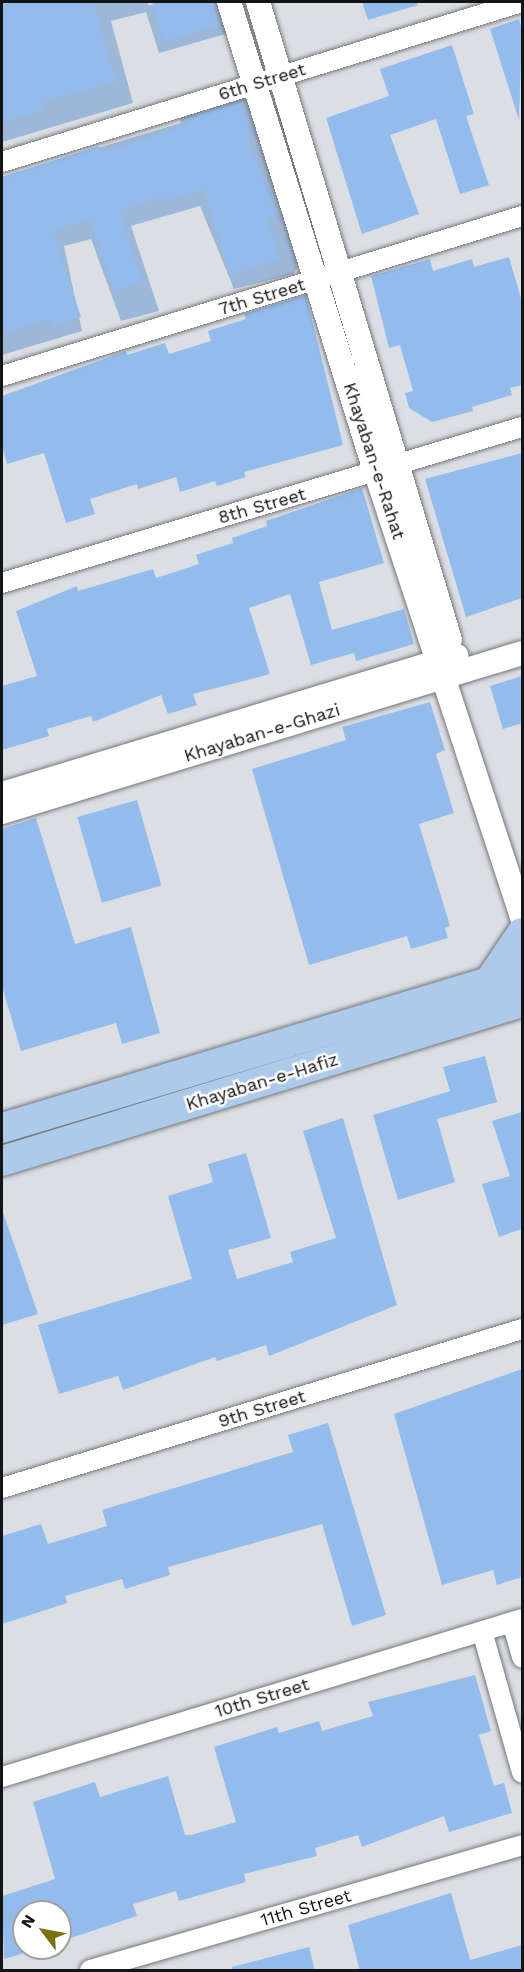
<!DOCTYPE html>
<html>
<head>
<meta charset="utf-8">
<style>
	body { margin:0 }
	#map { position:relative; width:524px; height:1972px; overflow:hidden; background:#dbdfe3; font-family:"Work Sans",sans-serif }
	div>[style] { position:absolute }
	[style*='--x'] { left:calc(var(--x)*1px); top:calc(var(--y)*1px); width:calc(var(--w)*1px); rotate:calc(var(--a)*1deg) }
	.green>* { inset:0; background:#9cb7d7 }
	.building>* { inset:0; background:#93bced; transform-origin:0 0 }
	.roads { filter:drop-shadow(0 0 2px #74777b) drop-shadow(0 0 2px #74777b) }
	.minor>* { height:20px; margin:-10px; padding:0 10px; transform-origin:10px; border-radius:10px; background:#fff }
	.tertiary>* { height:24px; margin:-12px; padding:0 12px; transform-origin:12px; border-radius:12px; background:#fff }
	.primary>* { height:30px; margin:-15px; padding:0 15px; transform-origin:15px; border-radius:15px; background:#aecaeb }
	span { translate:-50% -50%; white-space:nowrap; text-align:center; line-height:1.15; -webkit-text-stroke:5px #fff; paint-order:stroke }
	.street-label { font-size:18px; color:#131415 }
	.frame { position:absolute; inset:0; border:3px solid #131415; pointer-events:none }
	.north { position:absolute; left:12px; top:1900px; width:60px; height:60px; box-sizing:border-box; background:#fff; border:2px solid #a1a1a1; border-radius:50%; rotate:302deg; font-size:16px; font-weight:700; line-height:24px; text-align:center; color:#131415 }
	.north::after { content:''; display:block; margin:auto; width:21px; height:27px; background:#7c7214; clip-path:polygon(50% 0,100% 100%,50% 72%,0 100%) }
</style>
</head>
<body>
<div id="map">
	<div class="green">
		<div style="clip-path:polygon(2px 2px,147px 2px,149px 5px,222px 2px,233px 32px,159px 53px,146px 12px,111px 21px,133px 103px,2px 142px)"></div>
		<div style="clip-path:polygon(253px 92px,305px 258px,293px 274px,234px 289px,200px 206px,131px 226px,159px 311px,121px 321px,91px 239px,64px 246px,82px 331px,2px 355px,2px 177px,181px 123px,178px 112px)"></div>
	</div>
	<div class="building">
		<div style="clip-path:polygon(2px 2px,93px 2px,116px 82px,43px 101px,45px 109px,2px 123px)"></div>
		<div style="clip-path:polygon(152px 2px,213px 2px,219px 26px,164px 41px)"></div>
		<div style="clip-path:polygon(362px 2px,417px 2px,418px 5px,368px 20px)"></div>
		<div style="clip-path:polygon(519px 19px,522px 30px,519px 120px,490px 29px)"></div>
		<div style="clip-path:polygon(452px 45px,474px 114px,466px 116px,489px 185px,460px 194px,436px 119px,390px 135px,419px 214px,362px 234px,326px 118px,389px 96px,380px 69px)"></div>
		<div style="clip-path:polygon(242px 101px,250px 132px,246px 133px,276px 215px,267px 218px,280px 259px,230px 275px,204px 189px,165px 201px,164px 196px,119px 211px,142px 282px,114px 291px,90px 219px,53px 231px,81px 317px,53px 326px,50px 319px,6px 333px,2px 320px,2px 177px,99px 146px,101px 153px,145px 139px,185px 125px,183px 119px)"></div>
		<div style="clip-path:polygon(509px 257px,522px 302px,522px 385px,510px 388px,512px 395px,472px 407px,473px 411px,432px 422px,409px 408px,405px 393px,413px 391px,400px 345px,389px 348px,371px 276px,430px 259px,433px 271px,472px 259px,474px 267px)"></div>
		<div style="clip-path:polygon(306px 295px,343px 445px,244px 472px,246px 477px,217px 486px,215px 481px,180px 492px,176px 477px,138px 489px,137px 484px,90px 499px,95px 514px,66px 523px,44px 453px,7px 464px,2px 446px,2px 396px,126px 351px,127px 355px,165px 343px,169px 354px,211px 341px,208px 331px,246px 319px,244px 314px)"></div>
		<div style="clip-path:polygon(522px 453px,522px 598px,466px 617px,425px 479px)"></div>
		<div style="clip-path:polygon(362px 488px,384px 563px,319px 582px,332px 630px,404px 609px,414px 644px,356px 661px,354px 653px,311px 665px,290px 594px,249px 608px,270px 674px,193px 694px,197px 705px,168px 714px,161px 695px,93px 722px,91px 716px,47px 729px,49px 736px,2px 750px,2px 686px,37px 676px,16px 611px,77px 586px,78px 591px,153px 569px,156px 578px,199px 564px,196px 555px,233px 543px,232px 538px,267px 526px,266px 521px)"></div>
		<div style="clip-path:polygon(522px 676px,522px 723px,503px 729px,490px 686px)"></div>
		<div style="clip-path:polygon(430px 702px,445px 750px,436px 754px,454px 813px,419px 824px,450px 926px,445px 928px,448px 938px,411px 949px,407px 936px,309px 965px,252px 769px,346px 740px,342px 727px)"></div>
		<div style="left:137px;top:800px;width:89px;height:62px;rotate:74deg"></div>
		<div style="clip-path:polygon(36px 818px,75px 944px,131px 927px,160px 1033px,122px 1044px,116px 1023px,21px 1051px,2px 986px,2px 829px)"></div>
		<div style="clip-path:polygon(485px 1056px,497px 1102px,437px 1119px,455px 1182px,398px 1200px,373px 1115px,450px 1091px,443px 1067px)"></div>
		<div style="clip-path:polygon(522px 1112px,522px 1229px,499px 1237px,482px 1184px,510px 1176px,492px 1121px)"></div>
		<div style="clip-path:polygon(343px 1118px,397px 1305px,269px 1356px,266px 1345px,217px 1361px,215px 1357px,123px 1390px,118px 1376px,59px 1394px,38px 1325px,192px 1279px,168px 1196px,213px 1182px,208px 1164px,246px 1153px,271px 1238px,228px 1250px,237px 1279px,293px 1262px,290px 1252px,336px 1238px,303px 1131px)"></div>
		<div style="clip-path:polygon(2px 1209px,38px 1314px,2px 1325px)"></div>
		<div style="clip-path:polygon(522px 1369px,522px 1577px,497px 1585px,493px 1570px,442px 1585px,394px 1414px)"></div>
		<div style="clip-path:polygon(328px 1423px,386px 1615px,352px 1626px,322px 1524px,168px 1567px,170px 1575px,125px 1589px,122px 1579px,65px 1596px,67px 1603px,2px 1624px,2px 1536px,41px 1524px,48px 1544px,107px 1526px,102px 1510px,293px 1452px,288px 1435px)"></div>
		<div style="clip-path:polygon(475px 1675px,491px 1731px,479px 1735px,494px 1786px,504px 1783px,512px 1813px,449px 1832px,444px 1816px,362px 1847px,358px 1835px,315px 1848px,317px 1856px,244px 1874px,246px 1882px,179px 1901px,176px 1891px,133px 1904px,137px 1916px,71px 1938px,63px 1912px,24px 1912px,24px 1953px,4px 1959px,2px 1896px,55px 1879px,33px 1802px,95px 1782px,100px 1797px,168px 1776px,185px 1835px,191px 1835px,236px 1822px,214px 1747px,277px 1727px,279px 1733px,319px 1721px,322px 1731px,373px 1716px,368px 1702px)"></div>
		<div style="clip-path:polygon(451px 1893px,470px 1960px,522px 1945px,522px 1971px,360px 1971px,348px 1925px)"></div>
		<div style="clip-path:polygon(309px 1947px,315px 1971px,232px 1971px,232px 1967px)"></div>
	</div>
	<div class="roads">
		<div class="minor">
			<div style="--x:2;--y:162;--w:544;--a:-17.1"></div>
			<div style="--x:2;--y:376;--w:544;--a:-17.1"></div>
			<div style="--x:2;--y:583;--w:543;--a:-16.7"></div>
			<div style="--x:2;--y:1488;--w:544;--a:-17"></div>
			<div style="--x:512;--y:1622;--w:37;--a:74"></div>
			<div style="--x:482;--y:1631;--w:147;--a:74.2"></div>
			<div style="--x:2;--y:1777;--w:543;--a:-16.9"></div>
			<div style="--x:90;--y:1970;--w:450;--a:-16.1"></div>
		</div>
		<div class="tertiary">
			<div style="--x:229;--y:2;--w:493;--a:72.7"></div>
			<div style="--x:376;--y:473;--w:468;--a:71.8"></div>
			<div style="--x:258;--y:2;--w:666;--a:73.25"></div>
			<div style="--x:2;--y:794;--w:475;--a:-16.9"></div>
			<div style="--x:2;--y:812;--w:544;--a:-17"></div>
		</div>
		<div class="primary">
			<div style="--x:489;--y:982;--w:59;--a:-56"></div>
			<div style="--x:2;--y:1128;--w:543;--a:-16.7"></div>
			<div style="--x:2;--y:1161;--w:544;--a:-17"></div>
		</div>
	</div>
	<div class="street-label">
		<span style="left:262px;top:82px;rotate:-17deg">6th Street</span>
		<span style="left:262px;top:297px;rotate:-17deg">7th Street</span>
		<span style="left:374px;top:461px;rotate:72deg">Khayaban-e-Rahat</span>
		<span style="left:262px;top:506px;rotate:-16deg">8th Street</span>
		<span style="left:262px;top:733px;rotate:-17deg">Khayaban-e-Ghazi</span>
		<span style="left:262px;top:1082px;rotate:-17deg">Khayaban-e-Hafiz</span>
		<span style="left:262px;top:1409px;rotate:-17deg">9th Street</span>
		<span style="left:262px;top:1698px;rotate:-17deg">10th Street</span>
		<span style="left:306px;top:1908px;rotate:-16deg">11th Street</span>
	</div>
	<div class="frame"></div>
	<div class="north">N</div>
</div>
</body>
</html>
